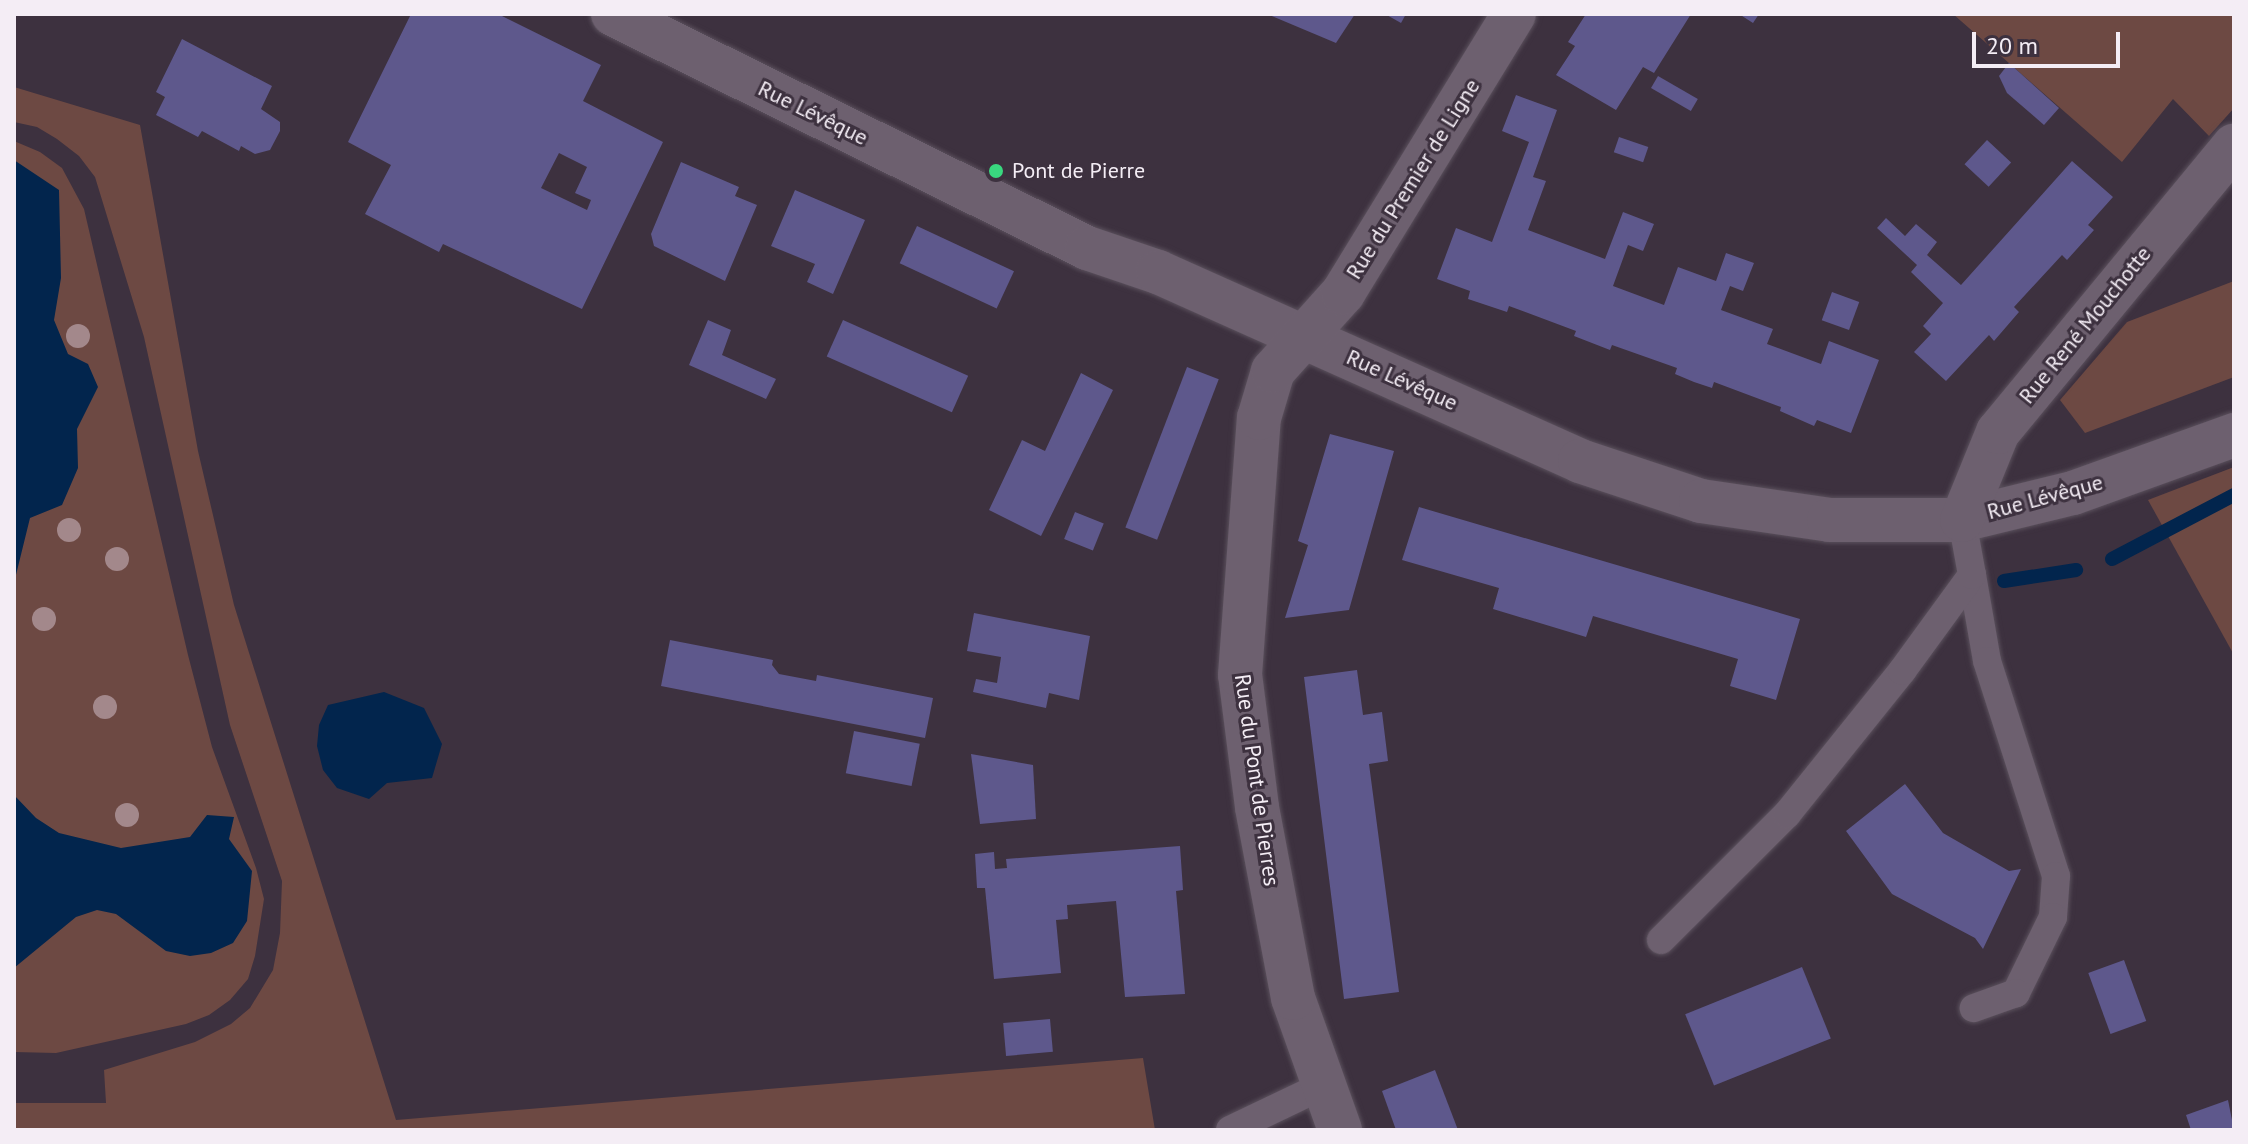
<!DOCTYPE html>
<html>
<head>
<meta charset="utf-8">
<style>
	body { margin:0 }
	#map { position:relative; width:2248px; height:1144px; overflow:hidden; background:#3d313f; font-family:"PT Sans",sans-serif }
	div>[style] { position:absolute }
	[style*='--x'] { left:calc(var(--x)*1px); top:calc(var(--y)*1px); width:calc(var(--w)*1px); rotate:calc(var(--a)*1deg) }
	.green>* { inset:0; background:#6d4943 }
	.water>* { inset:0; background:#02254d }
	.stream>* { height:14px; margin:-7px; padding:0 7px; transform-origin:7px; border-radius:7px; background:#02254d }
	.building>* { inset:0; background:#5e588c; transform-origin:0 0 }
	.roads { filter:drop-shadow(0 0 2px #5a505c) drop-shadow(0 0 2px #5a505c) }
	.lane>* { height:28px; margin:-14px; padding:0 14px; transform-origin:14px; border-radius:14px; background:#6d606f }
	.street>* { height:44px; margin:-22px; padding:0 22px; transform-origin:22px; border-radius:22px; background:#6d606f }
	.trees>* { width:24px; height:24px; margin:-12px; border-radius:50%; background:#a3888b }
	.dots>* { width:22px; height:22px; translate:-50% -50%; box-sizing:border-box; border:4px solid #3d313f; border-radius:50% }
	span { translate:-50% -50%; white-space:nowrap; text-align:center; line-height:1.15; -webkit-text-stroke:6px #3d313f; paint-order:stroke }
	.street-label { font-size:22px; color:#f4edf5 }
	.poi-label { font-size:22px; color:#f4edf5 }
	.left { translate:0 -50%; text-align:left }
	.frame { position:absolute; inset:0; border:16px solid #f4edf5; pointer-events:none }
	.scale { position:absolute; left:1972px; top:32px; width:148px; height:36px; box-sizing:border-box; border:4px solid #f4edf5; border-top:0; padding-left:10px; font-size:24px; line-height:28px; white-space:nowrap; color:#f4edf5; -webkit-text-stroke:6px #3d313f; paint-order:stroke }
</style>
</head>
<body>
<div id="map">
	<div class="green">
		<div style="clip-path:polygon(1953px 14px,2234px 14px,2234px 108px,2209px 136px,2173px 99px,2122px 162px)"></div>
		<div style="clip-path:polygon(14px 87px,140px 125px,198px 451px,234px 605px,396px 1120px,1143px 1058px,1155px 1130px,14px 1130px,14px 1103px,106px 1103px,104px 1070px,195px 1042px,231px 1024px,250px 1008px,273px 970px,280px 933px,282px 881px,230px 725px,144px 337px,95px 177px,79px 156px,57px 139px,37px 127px,14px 122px)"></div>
		<div style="clip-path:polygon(14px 141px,40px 152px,62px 168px,84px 209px,188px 655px,212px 747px,256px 868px,264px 899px,255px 956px,248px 979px,230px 1000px,209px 1015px,186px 1024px,56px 1053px,14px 1052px)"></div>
		<div style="clip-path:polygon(2234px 281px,2234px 377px,2085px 433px,2060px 400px,2127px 322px)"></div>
		<div style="clip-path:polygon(2234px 467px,2234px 655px,2148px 500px)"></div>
	</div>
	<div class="water">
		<div style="clip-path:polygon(14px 160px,59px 190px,61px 278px,54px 320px,68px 354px,88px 364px,98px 387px,77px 429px,78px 468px,62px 505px,30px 518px,14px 583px)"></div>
		<div style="clip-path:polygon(384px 692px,424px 708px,442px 744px,432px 778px,387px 783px,369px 799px,337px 788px,323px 770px,317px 746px,319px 725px,328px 705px)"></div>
		<div style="clip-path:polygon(14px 795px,36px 818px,59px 833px,121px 848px,190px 837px,207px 815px,234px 817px,229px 839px,252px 871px,247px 921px,233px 943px,211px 953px,190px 956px,166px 951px,116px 914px,97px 910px,76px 917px,14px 968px)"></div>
	</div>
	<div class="stream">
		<div style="--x:2112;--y:559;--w:138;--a:-27.7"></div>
		<div style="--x:2004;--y:581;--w:73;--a:-8.7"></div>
	</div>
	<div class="building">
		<div style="clip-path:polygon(evenodd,411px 14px,498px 14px,601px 65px,583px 101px,663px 142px,582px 309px,443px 244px,439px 252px,365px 214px,391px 165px,348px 142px,411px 14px,559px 153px,587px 167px,575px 193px,591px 200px,587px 210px,541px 188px,559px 153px)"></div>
		<div style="clip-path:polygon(1267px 14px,1355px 14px,1336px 43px)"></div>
		<div style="clip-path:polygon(1385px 14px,1406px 14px,1401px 23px)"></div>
		<div style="clip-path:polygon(1586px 14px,1691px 14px,1654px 73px,1643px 67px,1616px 110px,1556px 75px,1575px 46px,1568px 42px)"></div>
		<div style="clip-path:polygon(1739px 14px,1759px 14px,1753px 23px)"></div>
		<div style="clip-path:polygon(182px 39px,272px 86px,261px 109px,280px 122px,280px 131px,270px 150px,255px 154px,241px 146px,239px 151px,202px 131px,198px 137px,156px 115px,165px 97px,156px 92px)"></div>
		<div style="clip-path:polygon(2009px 63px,2059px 108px,2044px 125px,2007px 93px,1999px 76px)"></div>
		<div style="left:1658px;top:76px;width:46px;height:14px;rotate:30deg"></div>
		<div style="clip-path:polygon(1516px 95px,1557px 110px,1533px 177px,1546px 181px,1528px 230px,1605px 259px,1623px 212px,1654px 224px,1643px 251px,1628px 245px,1613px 286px,1664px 305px,1678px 267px,1716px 281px,1726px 253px,1754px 263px,1743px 291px,1730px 286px,1721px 310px,1773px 329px,1767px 344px,1821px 364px,1829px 341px,1879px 360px,1851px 433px,1817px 420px,1814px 426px,1780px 411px,1781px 407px,1714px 382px,1712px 388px,1694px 382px,1675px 374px,1677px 368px,1612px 345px,1610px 350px,1574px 336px,1576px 331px,1509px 306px,1507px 312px,1468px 299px,1470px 291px,1437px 279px,1456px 228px,1492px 242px,1529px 142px,1502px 131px)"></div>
		<div style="left:1619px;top:137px;width:31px;height:16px;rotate:19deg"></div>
		<div style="left:1987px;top:140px;width:33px;height:33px;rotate:43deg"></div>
		<div style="clip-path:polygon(2072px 161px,2113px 197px,2088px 225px,2094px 230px,2067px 260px,2062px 255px,2014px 307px,2019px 312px,1994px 341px,1989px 335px,1946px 381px,1914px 352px,1931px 334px,1923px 326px,1943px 303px,1911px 272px,1917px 265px,1877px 228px,1886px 218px,1905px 236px,1916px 224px,1937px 242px,1927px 255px,1961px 285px)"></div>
		<div style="clip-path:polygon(681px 162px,739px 187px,735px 196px,757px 205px,725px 281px,654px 246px,651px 234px)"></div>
		<div style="clip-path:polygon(795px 190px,865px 220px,833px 294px,807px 282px,815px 264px,771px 246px)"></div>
		<div style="left:917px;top:226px;width:107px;height:41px;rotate:25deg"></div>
		<div style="left:1832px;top:292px;width:29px;height:30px;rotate:20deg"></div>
		<div style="clip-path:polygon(708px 320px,731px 330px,722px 355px,776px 379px,766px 399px,689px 365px)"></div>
		<div style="left:843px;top:320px;width:137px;height:40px;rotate:24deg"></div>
		<div style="left:1187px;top:367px;width:34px;height:172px;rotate:21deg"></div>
		<div style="clip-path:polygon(1081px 373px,1113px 390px,1041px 536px,989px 510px,1022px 440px,1045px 451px)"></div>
		<div style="clip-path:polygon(1330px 434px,1394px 451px,1349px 610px,1285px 618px,1308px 545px,1298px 541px)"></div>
		<div style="clip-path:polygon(1419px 507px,1800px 619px,1776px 700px,1730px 686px,1738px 659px,1593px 616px,1586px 637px,1493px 609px,1499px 588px,1402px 560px)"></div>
		<div style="left:1075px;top:512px;width:31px;height:29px;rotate:22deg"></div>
		<div style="clip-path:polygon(974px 613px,1090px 636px,1079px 700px,1049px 693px,1046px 708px,973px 692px,976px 679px,997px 683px,1001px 657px,967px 651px)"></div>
		<div style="clip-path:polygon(670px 640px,773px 660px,772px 665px,779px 674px,816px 681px,817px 675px,933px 698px,925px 738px,661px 686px)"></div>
		<div style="clip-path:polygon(1357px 670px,1363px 715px,1382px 712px,1388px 761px,1369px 764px,1399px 992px,1344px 999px,1304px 677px)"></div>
		<div style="left:854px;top:731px;width:67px;height:43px;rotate:11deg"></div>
		<div style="clip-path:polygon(971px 754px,1033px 765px,1036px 819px,980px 824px)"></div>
		<div style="clip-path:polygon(1905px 784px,1943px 833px,2009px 871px,2021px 869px,1983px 949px,1975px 938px,1892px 894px,1846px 831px)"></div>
		<div style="clip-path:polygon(1180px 846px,1183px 890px,1176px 891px,1185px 994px,1125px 997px,1116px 901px,1067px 905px,1068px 919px,1056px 920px,1061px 973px,994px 979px,985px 888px,977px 888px,975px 854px,994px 852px,995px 869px,1007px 868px,1006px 859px)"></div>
		<div style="left:2124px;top:960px;width:65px;height:38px;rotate:70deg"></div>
		<div style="left:1802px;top:967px;width:77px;height:126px;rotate:68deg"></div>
		<div style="left:1050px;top:1019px;width:33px;height:47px;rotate:85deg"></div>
		<div style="clip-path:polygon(1435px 1070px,1458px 1130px,1396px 1130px,1382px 1091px)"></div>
		<div style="clip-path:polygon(2228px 1100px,2234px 1130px,2191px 1130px,2186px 1115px)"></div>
	</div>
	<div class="roads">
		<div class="lane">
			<div style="--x:1972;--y:575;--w:87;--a:80.1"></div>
			<div style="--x:1987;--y:661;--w:226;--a:72.2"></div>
			<div style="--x:2056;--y:876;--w:41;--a:94.2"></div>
			<div style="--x:2053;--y:917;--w:85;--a:116"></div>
			<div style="--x:2016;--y:993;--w:45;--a:160.3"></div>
			<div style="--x:1661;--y:940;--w:178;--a:-45"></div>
			<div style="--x:1787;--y:814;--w:184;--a:-51.2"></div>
			<div style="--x:1902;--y:671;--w:119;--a:-53.9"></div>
			<div style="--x:1972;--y:575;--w:56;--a:-100.3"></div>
			<div style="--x:1230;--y:1130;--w:104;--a:-25.6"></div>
		</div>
		<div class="street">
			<div style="--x:613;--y:14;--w:529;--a:26.27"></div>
			<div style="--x:1087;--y:248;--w:75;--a:18.7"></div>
			<div style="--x:1158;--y:272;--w:462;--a:24.1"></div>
			<div style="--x:1580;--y:461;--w:127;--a:18.3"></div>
			<div style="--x:1701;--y:501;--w:129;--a:8.4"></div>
			<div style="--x:1829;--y:520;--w:133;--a:0"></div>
			<div style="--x:1962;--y:520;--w:114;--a:-13.7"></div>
			<div style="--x:2073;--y:493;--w:171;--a:-19.8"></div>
			<div style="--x:1962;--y:520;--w:95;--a:-67.8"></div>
			<div style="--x:1998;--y:432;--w:371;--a:-50.5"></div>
			<div style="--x:1340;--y:1130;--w:140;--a:-109.6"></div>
			<div style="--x:1293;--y:998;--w:194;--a:-100.7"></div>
			<div style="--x:1257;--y:807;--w:133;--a:-97.3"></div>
			<div style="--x:1240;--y:675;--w:258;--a:-85.8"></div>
			<div style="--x:1259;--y:418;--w:49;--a:-73.4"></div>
			<div style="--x:1273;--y:371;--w:105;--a:-48.1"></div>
			<div style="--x:1343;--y:293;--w:327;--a:-58.5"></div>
		</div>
	</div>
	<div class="trees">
		<div style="left:78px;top:336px"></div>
		<div style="left:69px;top:530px"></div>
		<div style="left:117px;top:559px"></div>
		<div style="left:44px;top:619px"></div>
		<div style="left:105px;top:707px"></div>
		<div style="left:127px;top:815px"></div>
	</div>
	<div class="dots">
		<div style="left:996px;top:171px;background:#39d87f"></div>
	</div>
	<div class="street-label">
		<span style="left:813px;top:113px;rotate:26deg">Rue Lévêque</span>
		<span style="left:1413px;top:179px;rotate:-58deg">Rue du Premier de Ligne</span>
		<span style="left:2085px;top:325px;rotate:-51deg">Rue René Mouchotte</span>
		<span style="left:1402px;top:380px;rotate:24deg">Rue Lévêque</span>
		<span style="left:2045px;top:497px;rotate:-15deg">Rue Lévêque</span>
		<span style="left:1257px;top:780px;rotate:82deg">Rue du Pont de Pierres</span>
	</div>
	<div class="poi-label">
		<span class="left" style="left:1012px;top:171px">Pont de Pierre</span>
	</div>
	<div class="frame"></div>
	<div class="scale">20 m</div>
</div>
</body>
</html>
